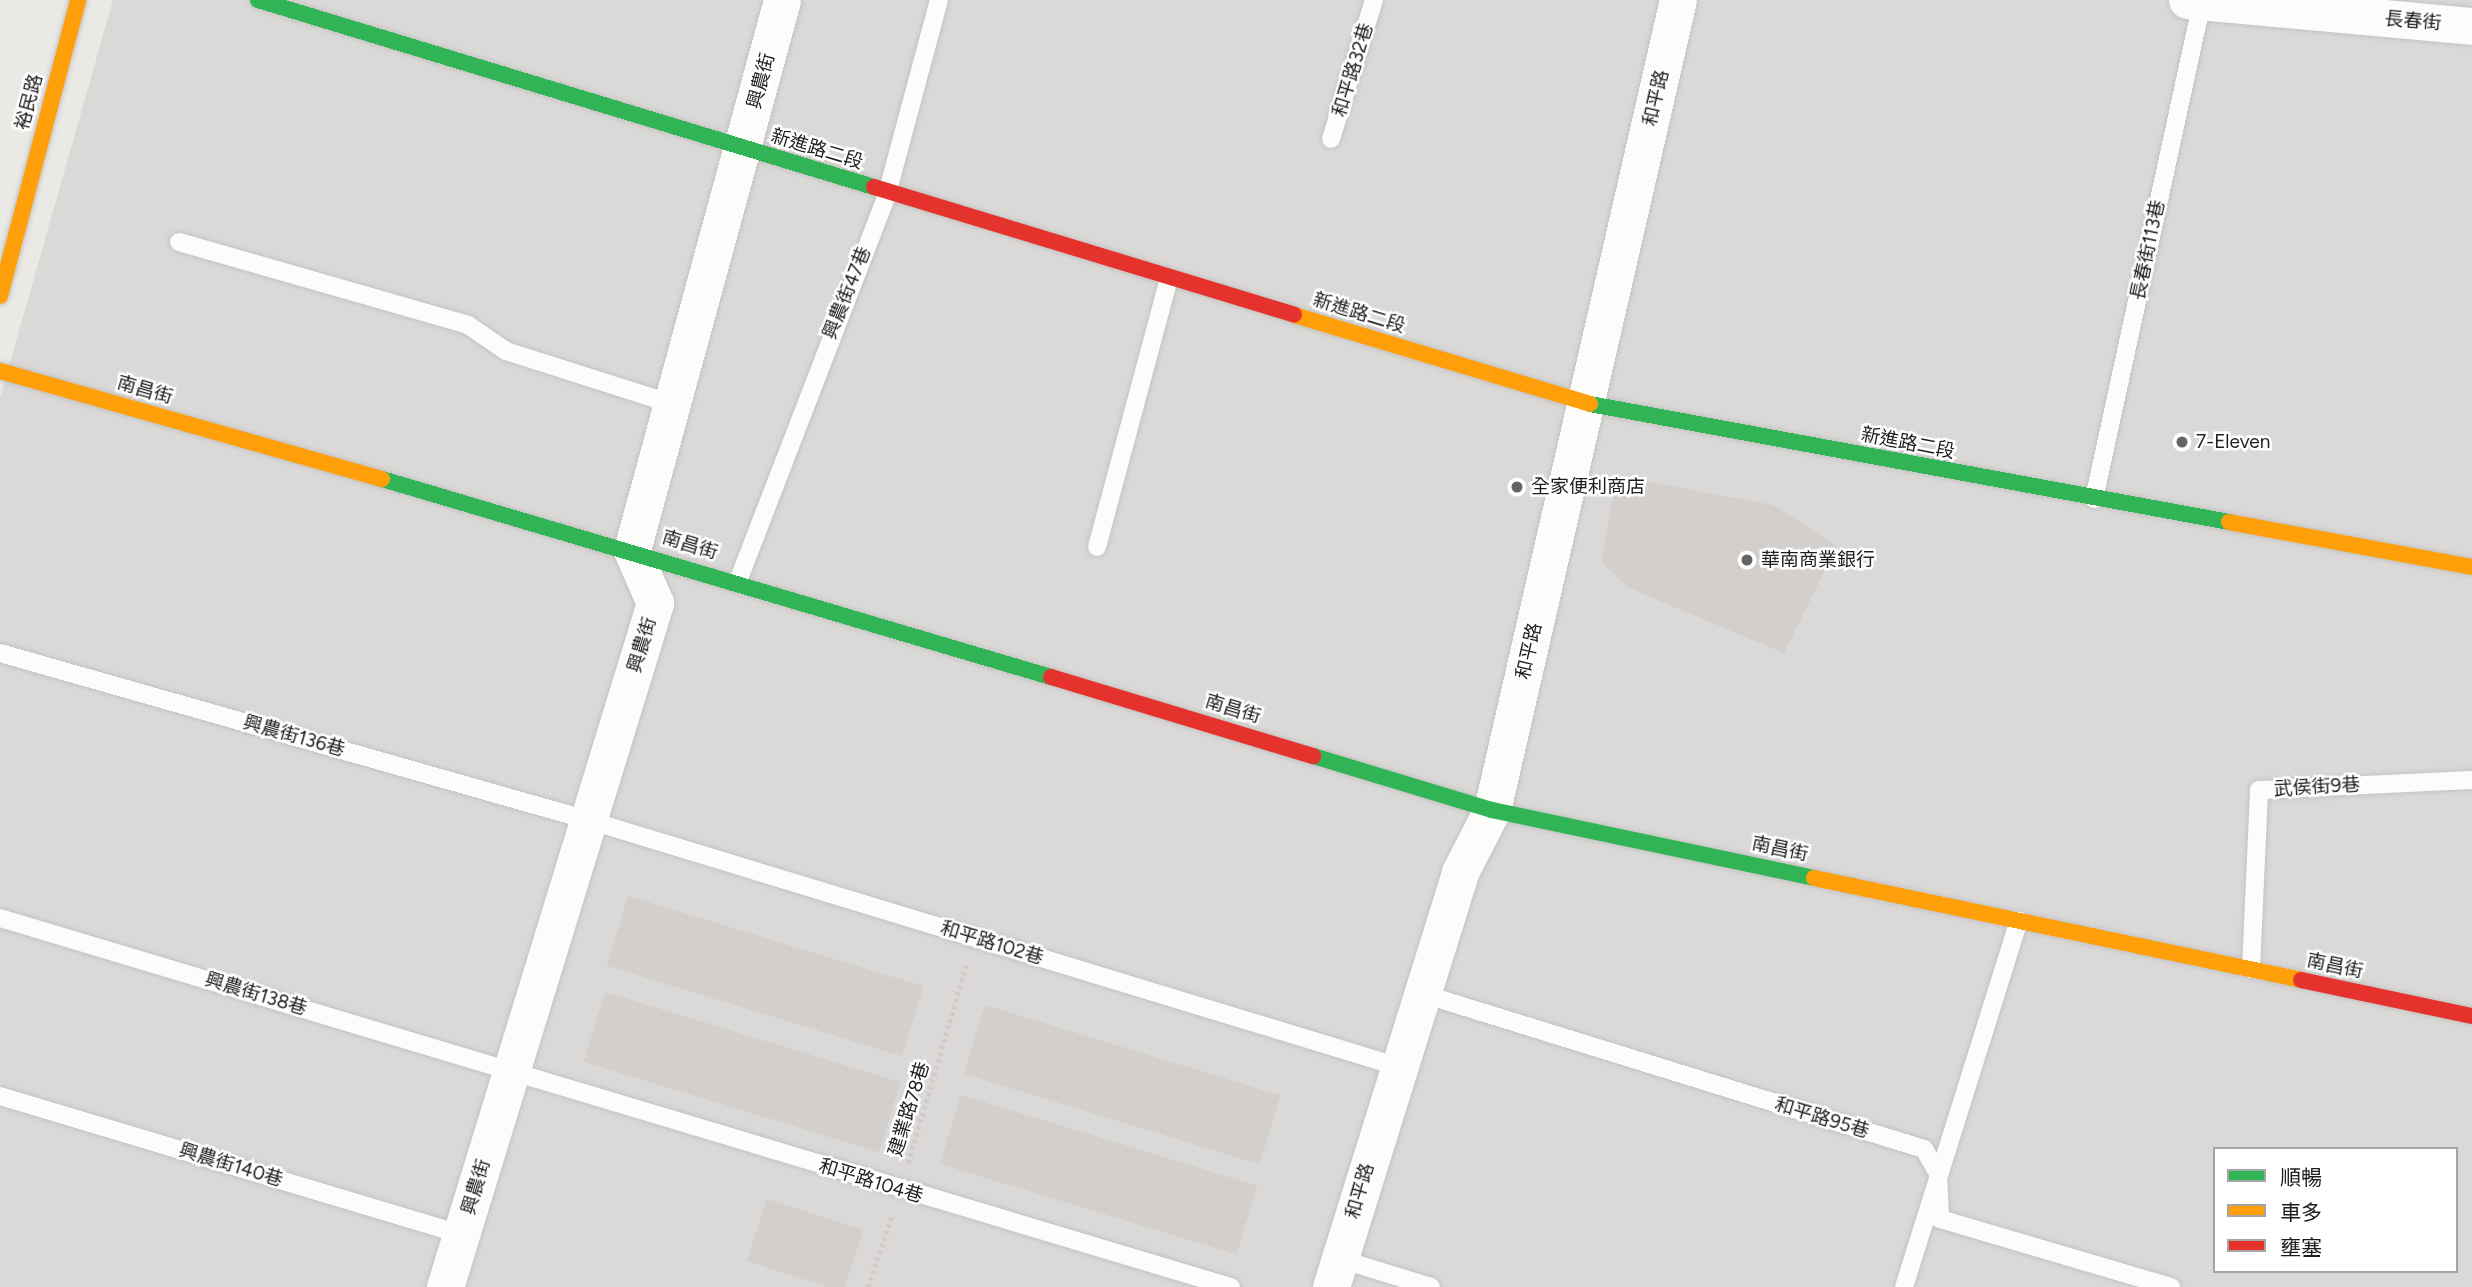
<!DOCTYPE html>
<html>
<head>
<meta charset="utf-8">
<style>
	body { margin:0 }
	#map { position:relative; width:2472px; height:1287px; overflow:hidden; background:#ebe9e5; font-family:Figtree,"Noto Sans TC",sans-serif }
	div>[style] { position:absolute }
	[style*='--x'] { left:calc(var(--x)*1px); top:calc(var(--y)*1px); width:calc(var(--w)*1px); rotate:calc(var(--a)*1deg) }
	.residential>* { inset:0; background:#dad9d7 }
	.building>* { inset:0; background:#d2cfcc; transform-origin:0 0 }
	.path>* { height:4.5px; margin-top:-2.25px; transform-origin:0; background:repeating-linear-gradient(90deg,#d5c8c6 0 3.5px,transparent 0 7px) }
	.roads { filter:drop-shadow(0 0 2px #c4c3c1) drop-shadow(0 0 2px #c4c3c1) }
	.lane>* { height:18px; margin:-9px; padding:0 9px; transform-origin:9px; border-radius:9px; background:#fcfcfb }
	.street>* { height:37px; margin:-18.5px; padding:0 18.5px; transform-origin:18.5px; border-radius:18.5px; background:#fcfcfb }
	.fast>* { height:16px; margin:-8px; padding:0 8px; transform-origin:8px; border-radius:8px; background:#30b455 }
	.slow>* { height:16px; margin:-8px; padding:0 8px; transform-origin:8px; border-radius:8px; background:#ff9f0a }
	.jam>* { height:16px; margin:-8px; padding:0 8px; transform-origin:8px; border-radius:8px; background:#e5322d }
	.dots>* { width:19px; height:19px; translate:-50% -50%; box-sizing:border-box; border:4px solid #fff; border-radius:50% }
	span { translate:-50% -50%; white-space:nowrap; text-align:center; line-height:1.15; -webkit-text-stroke:5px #fff; paint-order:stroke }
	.street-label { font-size:19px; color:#1d1d1d }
	.poi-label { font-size:19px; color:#1d1d1d }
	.left { translate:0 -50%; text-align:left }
	.legend { position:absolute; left:2213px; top:1147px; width:245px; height:126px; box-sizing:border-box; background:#fff; border:2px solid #a5a5a5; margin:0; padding:9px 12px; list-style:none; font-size:21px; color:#1d1d1d }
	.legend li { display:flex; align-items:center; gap:14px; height:35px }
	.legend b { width:35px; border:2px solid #a5a5a5 }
</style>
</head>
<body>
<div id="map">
	<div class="residential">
		<div style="clip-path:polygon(evenodd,113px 0,2472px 0,2472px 1287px,0 1287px,0 398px,113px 0,2215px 1149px,2456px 1149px,2456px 1271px,2215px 1271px,2215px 1149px)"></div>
	</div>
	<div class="building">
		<div style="clip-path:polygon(1617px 476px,1773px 505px,1837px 546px,1784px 653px,1629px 588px,1601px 562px)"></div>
		<div style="left:628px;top:896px;width:309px;height:73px;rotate:17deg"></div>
		<div style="left:605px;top:992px;width:309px;height:73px;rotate:17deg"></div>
		<div style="left:985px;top:1005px;width:309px;height:72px;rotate:17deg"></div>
		<div style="left:961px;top:1095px;width:310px;height:72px;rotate:17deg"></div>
		<div style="left:767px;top:1199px;width:101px;height:65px;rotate:18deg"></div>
	</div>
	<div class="path">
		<div style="--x:908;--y:1163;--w:209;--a:-73.6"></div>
		<div style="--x:868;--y:1287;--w:76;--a:-71.6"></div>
	</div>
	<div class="roads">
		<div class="lane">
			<div style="--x:1331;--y:139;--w:145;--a:-72.8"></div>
			<div style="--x:179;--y:242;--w:301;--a:16"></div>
			<div style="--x:468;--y:325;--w:46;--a:34.4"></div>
			<div style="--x:506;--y:351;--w:174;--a:17.7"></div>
			<div style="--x:2094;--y:499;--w:509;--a:-77.74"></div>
			<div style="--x:1097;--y:547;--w:278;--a:-75"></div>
			<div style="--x:738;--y:581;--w:415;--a:-68.9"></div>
			<div style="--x:887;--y:194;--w:201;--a:-75"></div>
			<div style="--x:0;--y:653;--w:611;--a:15.86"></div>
			<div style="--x:588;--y:820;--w:845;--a:16.93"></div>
			<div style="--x:0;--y:918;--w:1285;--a:16.69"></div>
			<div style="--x:2251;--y:969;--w:179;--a:-87.4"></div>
			<div style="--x:2259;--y:790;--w:213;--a:-2.7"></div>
			<div style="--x:1420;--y:993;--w:528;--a:17.2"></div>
			<div style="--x:1924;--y:1149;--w:28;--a:60"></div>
			<div style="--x:1938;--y:1173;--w:46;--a:87.5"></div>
			<div style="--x:1940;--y:1219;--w:241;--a:16.4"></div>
			<div style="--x:0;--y:1096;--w:481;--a:16.7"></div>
			<div style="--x:1340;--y:1259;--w:95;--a:17.1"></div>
			<div style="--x:1904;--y:1287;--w:384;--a:-72.6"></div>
		</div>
		<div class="street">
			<div style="--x:2187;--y:0;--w:286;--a:5.2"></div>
			<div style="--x:445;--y:1287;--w:716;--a:-72.93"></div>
			<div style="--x:655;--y:603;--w:58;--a:-113.5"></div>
			<div style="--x:632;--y:550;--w:570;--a:-74.74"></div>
			<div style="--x:1331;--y:1287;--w:435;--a:-72.7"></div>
			<div style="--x:1460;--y:872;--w:70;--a:-62.7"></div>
			<div style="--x:1492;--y:810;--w:831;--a:-77.07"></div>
		</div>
		<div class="fast">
			<div style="--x:258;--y:0;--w:644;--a:16.89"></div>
			<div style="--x:1590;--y:404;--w:650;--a:10.46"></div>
			<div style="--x:382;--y:479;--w:698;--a:16.49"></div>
			<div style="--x:1313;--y:756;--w:187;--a:16.8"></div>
			<div style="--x:1492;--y:810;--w:329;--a:11.9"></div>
		</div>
		<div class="slow">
			<div style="--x:0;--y:296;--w:306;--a:-75.2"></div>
			<div style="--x:1294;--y:315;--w:309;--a:16.7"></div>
			<div style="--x:0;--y:371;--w:397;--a:15.8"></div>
			<div style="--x:2229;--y:522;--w:247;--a:10.5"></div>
			<div style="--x:1814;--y:878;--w:498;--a:11.8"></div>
		</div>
		<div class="jam">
			<div style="--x:874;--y:187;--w:439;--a:16.9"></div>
			<div style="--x:1051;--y:677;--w:274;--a:16.8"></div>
			<div style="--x:2301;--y:980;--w:175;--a:11.9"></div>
		</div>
	</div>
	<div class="dots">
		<div style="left:2182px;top:442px;background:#656463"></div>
		<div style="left:1517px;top:487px;background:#656463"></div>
		<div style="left:1747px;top:560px;background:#656463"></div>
	</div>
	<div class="street-label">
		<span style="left:2413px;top:21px;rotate:5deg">長春街</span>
		<span style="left:1353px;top:70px;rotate:-73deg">和平路32巷</span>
		<span style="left:761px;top:81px;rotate:-75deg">興農街</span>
		<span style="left:1656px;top:98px;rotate:-77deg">和平路</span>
		<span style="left:29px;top:102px;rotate:-75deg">裕民路</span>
		<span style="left:817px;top:149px;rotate:17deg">新進路二段</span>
		<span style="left:2148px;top:250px;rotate:-78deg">長春街113巷</span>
		<span style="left:847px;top:293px;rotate:-68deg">興農街47巷</span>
		<span style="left:1359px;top:313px;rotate:17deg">新進路二段</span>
		<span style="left:145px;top:390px;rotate:16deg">南昌街</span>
		<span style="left:1908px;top:443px;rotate:11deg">新進路二段</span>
		<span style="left:690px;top:545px;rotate:17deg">南昌街</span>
		<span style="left:642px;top:645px;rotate:-73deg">興農街</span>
		<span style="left:1529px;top:651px;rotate:-77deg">和平路</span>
		<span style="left:1233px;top:709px;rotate:17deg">南昌街</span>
		<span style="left:294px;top:736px;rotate:16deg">興農街136巷</span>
		<span style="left:2317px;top:787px;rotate:-3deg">武侯街9巷</span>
		<span style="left:1780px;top:849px;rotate:12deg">南昌街</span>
		<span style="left:992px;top:943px;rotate:17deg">和平路102巷</span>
		<span style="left:2335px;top:966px;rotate:12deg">南昌街</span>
		<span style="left:256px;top:994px;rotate:17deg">興農街138巷</span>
		<span style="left:909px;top:1109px;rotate:-73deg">建業路78巷</span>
		<span style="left:1822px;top:1118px;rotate:17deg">和平路95巷</span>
		<span style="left:231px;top:1165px;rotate:17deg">興農街140巷</span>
		<span style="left:871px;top:1181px;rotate:17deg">和平路104巷</span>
		<span style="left:476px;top:1187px;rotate:-73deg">興農街</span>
		<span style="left:1360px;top:1191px;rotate:-74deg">和平路</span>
	</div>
	<div class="poi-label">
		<span class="left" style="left:2196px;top:442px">7-Eleven</span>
		<span class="left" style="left:1531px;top:487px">全家便利商店</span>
		<span class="left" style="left:1761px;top:560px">華南商業銀行</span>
	</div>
	<ul class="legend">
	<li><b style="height:9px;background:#30b455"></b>順暢</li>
	<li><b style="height:9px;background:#ff9f0a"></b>車多</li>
	<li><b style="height:9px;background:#e5322d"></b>壅塞</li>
	</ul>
</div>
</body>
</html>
